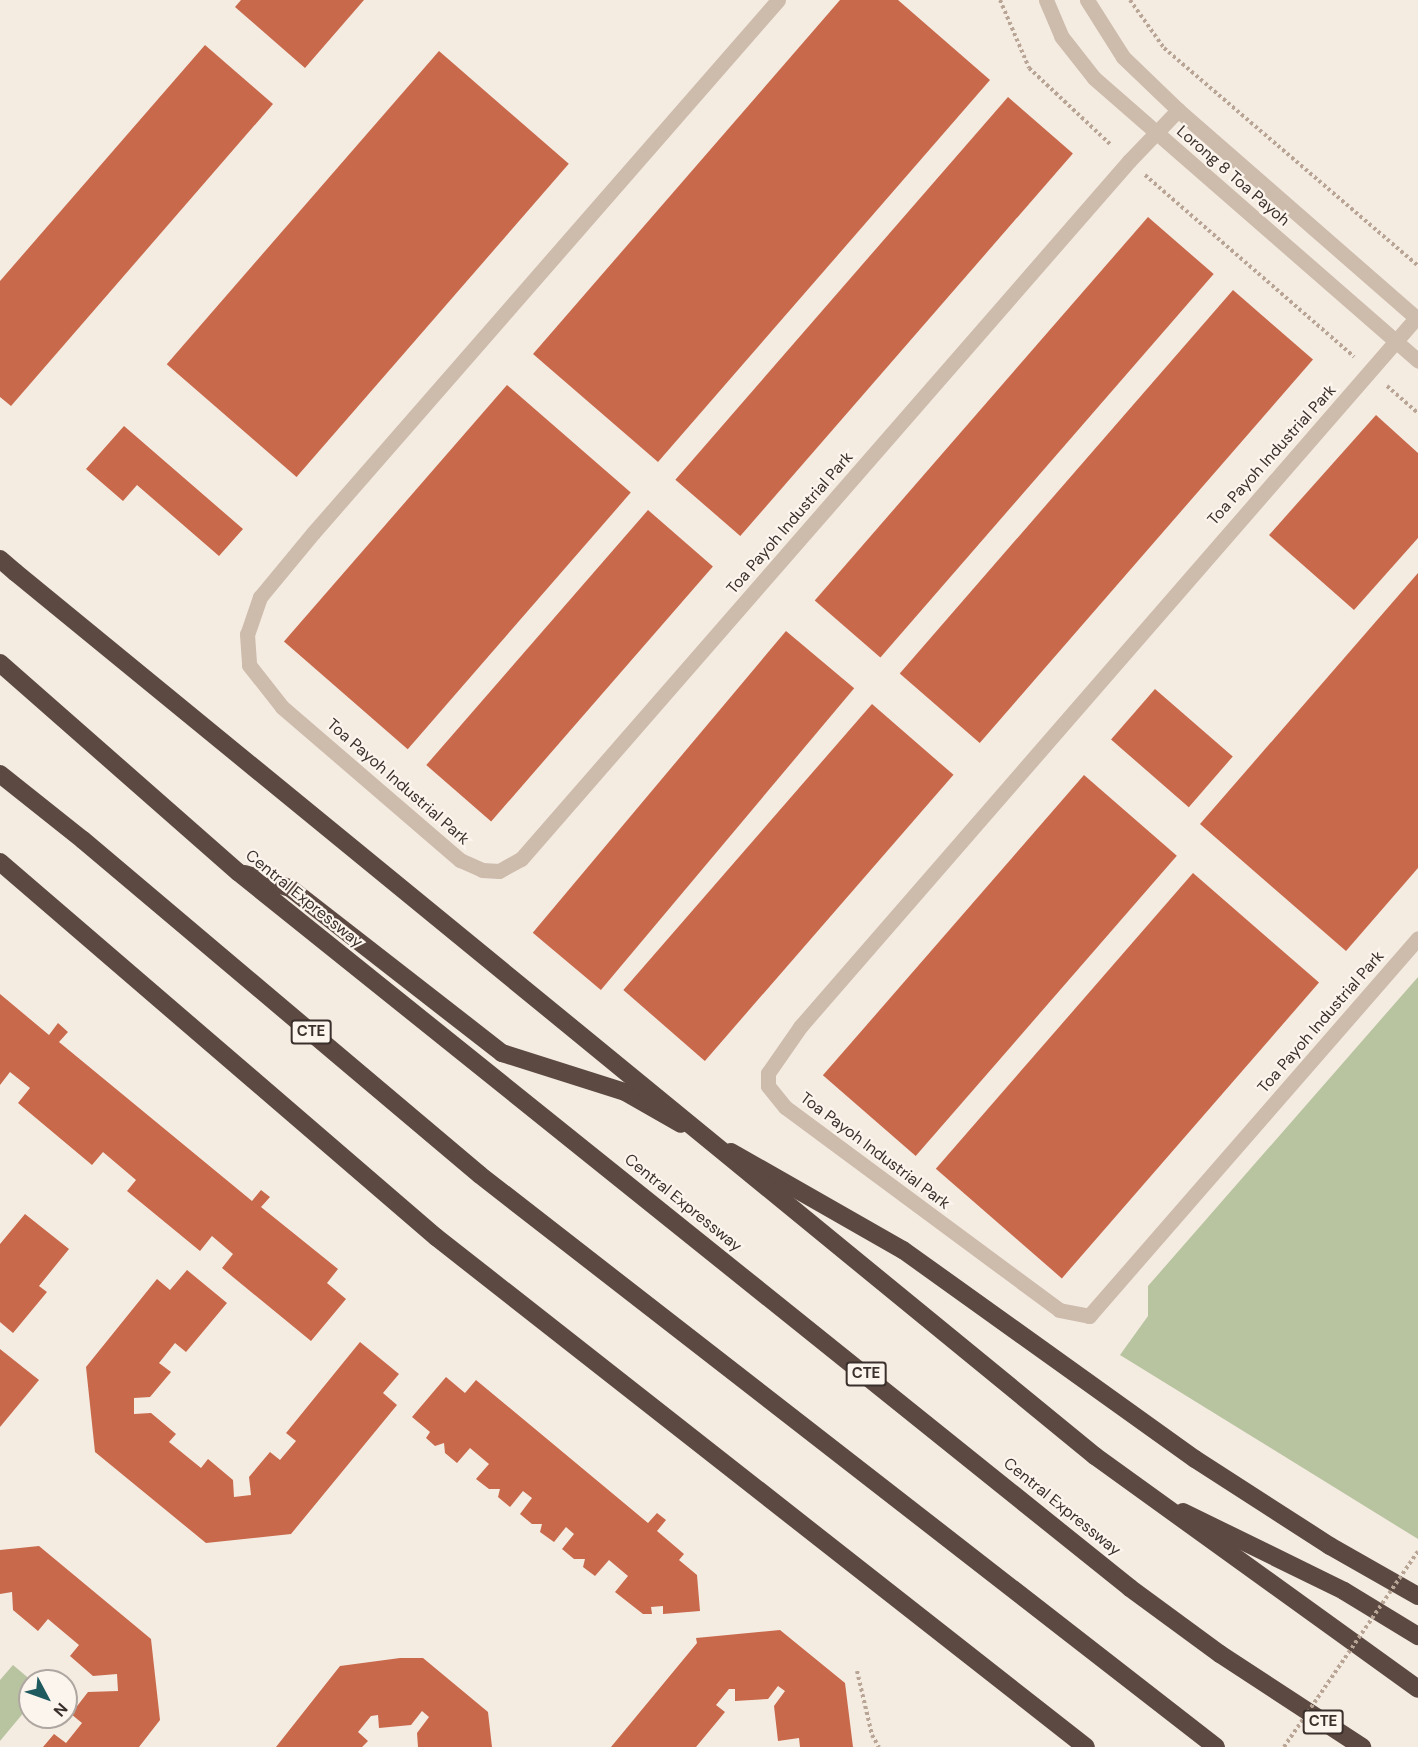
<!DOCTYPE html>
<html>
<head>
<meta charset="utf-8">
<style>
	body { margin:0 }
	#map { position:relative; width:1418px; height:1747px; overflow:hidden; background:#f4ebe1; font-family:"DM Sans",sans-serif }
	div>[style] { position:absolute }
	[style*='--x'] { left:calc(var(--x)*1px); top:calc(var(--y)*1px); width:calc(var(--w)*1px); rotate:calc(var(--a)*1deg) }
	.green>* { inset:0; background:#b8c4a0 }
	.building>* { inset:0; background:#c8694b; transform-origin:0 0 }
	.path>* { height:4px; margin-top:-2px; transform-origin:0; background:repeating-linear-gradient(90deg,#b9a596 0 3px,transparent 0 6px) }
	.minor>* { height:15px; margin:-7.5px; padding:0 7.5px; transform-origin:7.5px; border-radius:7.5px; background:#cdbbac }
	.highway>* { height:18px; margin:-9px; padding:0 9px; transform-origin:9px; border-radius:9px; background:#5c4a42 }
	.path-bridge>* { height:4px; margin-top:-2px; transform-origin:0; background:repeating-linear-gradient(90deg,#b9a596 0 3px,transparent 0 6px) }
	.highway-bridge>* { height:18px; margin:-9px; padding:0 9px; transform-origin:9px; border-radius:9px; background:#5c4a42 }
	span { translate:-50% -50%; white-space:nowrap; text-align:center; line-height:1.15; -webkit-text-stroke:4.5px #fbf5ee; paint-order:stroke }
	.shield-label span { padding:2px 4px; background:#fbf5ee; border:2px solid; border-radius:4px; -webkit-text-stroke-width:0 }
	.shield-label { font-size:15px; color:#3b302b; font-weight:700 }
	.street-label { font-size:16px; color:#3b302b }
	.north { position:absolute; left:18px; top:1669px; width:60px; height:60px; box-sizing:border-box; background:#fbf5ee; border:2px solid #aea6a0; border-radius:50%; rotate:131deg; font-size:16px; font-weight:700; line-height:24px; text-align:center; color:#3b302b }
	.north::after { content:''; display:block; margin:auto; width:21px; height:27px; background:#1f5a5e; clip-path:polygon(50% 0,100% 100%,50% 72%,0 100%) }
</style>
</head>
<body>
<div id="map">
	<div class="green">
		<div style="clip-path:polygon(1418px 977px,1418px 1539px,1120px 1355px,1148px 1316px,1148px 1286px)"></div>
		<div style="clip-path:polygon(13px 1665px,32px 1681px,30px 1705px,0 1741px,0 1680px)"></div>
	</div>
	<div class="building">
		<div style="clip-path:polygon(241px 0,364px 0,305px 68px,235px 7px)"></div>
		<div style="clip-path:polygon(840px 0,898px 0,990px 80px,658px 462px,533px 354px)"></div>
		<div style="clip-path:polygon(205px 45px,273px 104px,11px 406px,0 397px,0 281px)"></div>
		<div style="left:439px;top:51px;width:172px;height:415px;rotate:41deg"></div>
		<div style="left:1008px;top:97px;width:86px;height:507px;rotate:41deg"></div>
		<div style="left:1148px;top:217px;width:87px;height:508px;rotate:41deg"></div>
		<div style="left:1233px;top:290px;width:106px;height:508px;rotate:41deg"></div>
		<div style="left:507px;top:385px;width:164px;height:340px;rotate:41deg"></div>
		<div style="clip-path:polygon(1376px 415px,1418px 453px,1418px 538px,1354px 610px,1269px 535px)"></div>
		<div style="clip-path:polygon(124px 426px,243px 529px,219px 556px,137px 485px,123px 501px,86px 469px)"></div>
		<div style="left:648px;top:510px;width:86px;height:338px;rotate:41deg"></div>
		<div style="clip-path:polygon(1418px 573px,1418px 868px,1346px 951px,1200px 824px)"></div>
		<div style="left:786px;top:631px;width:89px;height:394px;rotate:40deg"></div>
		<div style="left:1155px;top:689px;width:103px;height:67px;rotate:41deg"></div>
		<div style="left:872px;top:704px;width:108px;height:379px;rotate:41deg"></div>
		<div style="left:1084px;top:775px;width:123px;height:398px;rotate:41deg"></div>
		<div style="left:1193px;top:873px;width:167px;height:392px;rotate:41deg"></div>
		<div style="clip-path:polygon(0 994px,49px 1035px,58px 1023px,68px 1032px,59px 1042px,252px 1201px,261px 1190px,270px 1197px,261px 1207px,338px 1269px,327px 1283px,346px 1299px,311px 1341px,222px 1268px,233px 1254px,212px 1236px,200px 1251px,127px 1191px,136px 1180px,103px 1152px,92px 1165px,18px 1103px,30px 1088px,10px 1072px,0 1085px)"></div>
		<div style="clip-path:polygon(25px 1214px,69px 1249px,39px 1286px,47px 1292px,13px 1333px,0 1322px,0 1244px)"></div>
		<div style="clip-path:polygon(187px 1270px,227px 1303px,186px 1352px,175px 1343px,159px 1363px,171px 1372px,150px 1397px,134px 1398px,134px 1414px,151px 1413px,176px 1434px,169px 1442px,201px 1468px,208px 1459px,233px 1480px,234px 1497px,251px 1495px,249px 1477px,270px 1452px,280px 1460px,296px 1441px,286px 1433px,360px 1342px,399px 1374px,383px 1393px,397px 1405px,291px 1534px,206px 1543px,95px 1452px,86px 1367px,157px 1279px,170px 1290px)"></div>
		<div style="clip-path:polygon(0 1349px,39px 1380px,0 1427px)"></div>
		<div style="clip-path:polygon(446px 1377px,465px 1393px,476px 1380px,648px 1523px,657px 1513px,666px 1520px,657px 1531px,684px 1554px,679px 1560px,697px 1575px,700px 1611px,663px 1614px,663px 1606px,651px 1607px,652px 1614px,643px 1614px,615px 1592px,628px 1576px,609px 1560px,595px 1576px,583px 1567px,585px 1559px,574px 1559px,562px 1549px,574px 1534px,566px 1527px,554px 1542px,540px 1532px,542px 1524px,532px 1524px,520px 1514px,532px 1498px,523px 1491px,510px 1507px,498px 1497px,500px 1489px,489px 1489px,476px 1479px,489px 1464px,470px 1448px,457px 1463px,445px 1453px,444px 1443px,435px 1446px,426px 1438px,430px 1432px,412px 1417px)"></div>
		<div style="clip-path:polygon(39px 1546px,151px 1639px,160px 1720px,139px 1747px,43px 1747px,54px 1734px,66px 1743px,82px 1723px,71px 1714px,88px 1692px,118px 1691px,117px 1674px,93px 1676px,70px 1656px,79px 1645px,48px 1619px,38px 1631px,13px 1610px,12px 1592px,0 1594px,0 1550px)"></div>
		<div style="clip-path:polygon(780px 1630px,845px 1683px,853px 1747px,800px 1747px,799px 1738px,778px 1741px,774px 1706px,785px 1691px,778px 1686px,768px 1699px,735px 1701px,735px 1689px,729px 1689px,716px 1705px,725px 1712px,696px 1747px,611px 1747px,697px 1643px,696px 1638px)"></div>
		<div style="clip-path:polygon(400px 1658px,423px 1658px,488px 1712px,492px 1747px,418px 1747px,417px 1733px,429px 1717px,422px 1711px,411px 1725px,379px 1728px,378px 1715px,371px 1716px,358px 1732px,368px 1741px,362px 1747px,276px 1747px,340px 1666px)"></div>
	</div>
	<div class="path">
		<div style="--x:1000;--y:0;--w:74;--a:66.9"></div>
		<div style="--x:1029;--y:68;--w:114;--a:43.2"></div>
		<div style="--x:1130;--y:0;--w:59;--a:54.7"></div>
		<div style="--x:1164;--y:48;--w:335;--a:40.6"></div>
		<div style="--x:1145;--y:175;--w:277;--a:41"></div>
		<div style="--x:1387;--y:386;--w:41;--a:41.1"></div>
		<div style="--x:857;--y:1671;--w:66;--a:76.8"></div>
		<div style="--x:872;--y:1735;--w:14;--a:60"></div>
	</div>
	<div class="minor">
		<div style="--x:778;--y:0;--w:707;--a:131.1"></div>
		<div style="--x:313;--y:533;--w:83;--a:129.6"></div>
		<div style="--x:260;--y:597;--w:39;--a:109"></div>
		<div style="--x:247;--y:634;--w:31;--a:86"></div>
		<div style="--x:249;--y:665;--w:53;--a:51.8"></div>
		<div style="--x:282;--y:707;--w:235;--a:40.7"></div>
		<div style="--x:460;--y:860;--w:24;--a:24"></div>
		<div style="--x:482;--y:870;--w:17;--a:3"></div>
		<div style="--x:499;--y:871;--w:25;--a:-29"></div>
		<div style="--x:521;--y:859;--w:926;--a:-48.94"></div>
		<div style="--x:1129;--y:161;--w:71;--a:-46.1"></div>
		<div style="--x:1046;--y:0;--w:39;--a:67"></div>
		<div style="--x:1061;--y:36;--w:53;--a:51.8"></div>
		<div style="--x:1094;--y:78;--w:430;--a:41.1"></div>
		<div style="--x:1087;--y:0;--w:67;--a:57.7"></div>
		<div style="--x:1123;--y:57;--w:76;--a:43.9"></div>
		<div style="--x:1178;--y:110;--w:318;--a:41.1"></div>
		<div style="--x:1416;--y:318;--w:939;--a:130.99"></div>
		<div style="--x:800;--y:1027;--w:56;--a:124.8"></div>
		<div style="--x:768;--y:1073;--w:13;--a:90"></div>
		<div style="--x:768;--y:1086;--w:27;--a:51"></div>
		<div style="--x:785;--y:1107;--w:341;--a:36.5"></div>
		<div style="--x:1059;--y:1310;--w:31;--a:11"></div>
		<div style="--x:1089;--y:1316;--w:501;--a:-48.96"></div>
	</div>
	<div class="highway">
		<div style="--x:0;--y:559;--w:20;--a:41"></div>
		<div style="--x:0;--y:663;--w:317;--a:41.3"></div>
		<div style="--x:238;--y:872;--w:1144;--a:38.75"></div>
		<div style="--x:1130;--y:1588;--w:112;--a:36.3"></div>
		<div style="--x:1220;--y:1654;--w:170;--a:33.2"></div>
		<div style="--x:0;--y:774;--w:106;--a:38.5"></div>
		<div style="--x:83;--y:840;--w:519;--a:40.16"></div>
		<div style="--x:480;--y:1175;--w:932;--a:37.85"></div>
		<div style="--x:0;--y:862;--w:575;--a:40.7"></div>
		<div style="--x:436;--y:1237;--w:826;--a:38.12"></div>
		<div style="--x:245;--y:874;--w:47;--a:17.3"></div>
		<div style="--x:290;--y:888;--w:269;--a:37.9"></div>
		<div style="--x:502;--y:1053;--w:129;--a:17.6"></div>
		<div style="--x:625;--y:1092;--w:64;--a:29.7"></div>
		<div style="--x:731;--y:1152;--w:198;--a:29.7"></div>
		<div style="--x:903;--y:1250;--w:359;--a:35.6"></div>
		<div style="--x:1195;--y:1459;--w:161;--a:32.8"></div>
		<div style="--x:1330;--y:1546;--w:101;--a:29.6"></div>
		<div style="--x:1095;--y:1456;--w:398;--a:35.8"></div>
		<div style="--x:1183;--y:1512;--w:179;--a:26.1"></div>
		<div style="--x:1344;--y:1591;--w:87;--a:31.3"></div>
	</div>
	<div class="path-bridge">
		<div style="--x:1284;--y:1747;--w:237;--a:-55.6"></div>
	</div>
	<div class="highway-bridge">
		<div style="--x:15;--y:572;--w:1396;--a:39.3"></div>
	</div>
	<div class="shield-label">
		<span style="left:311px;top:1032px">CTE</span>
		<span style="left:866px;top:1374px">CTE</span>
		<span style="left:1323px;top:1722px">CTE</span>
	</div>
	<div class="street-label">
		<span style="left:1233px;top:176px;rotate:41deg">Lorong 8 Toa Payoh</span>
		<span style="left:1272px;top:455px;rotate:-48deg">Toa Payoh Industrial Park</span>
		<span style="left:790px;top:523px;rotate:-49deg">Toa Payoh Industrial Park</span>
		<span style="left:398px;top:782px;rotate:41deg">Toa Payoh Industrial Park</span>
		<span style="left:304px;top:899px;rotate:39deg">Central Expressway</span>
		<span style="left:1321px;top:1022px;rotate:-49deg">Toa Payoh Industrial Park</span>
		<span style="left:875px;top:1151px;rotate:37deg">Toa Payoh Industrial Park</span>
		<span style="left:683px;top:1203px;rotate:39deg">Central Expressway</span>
		<span style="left:1062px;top:1507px;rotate:39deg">Central Expressway</span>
	</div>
	<div class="north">N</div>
</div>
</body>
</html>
